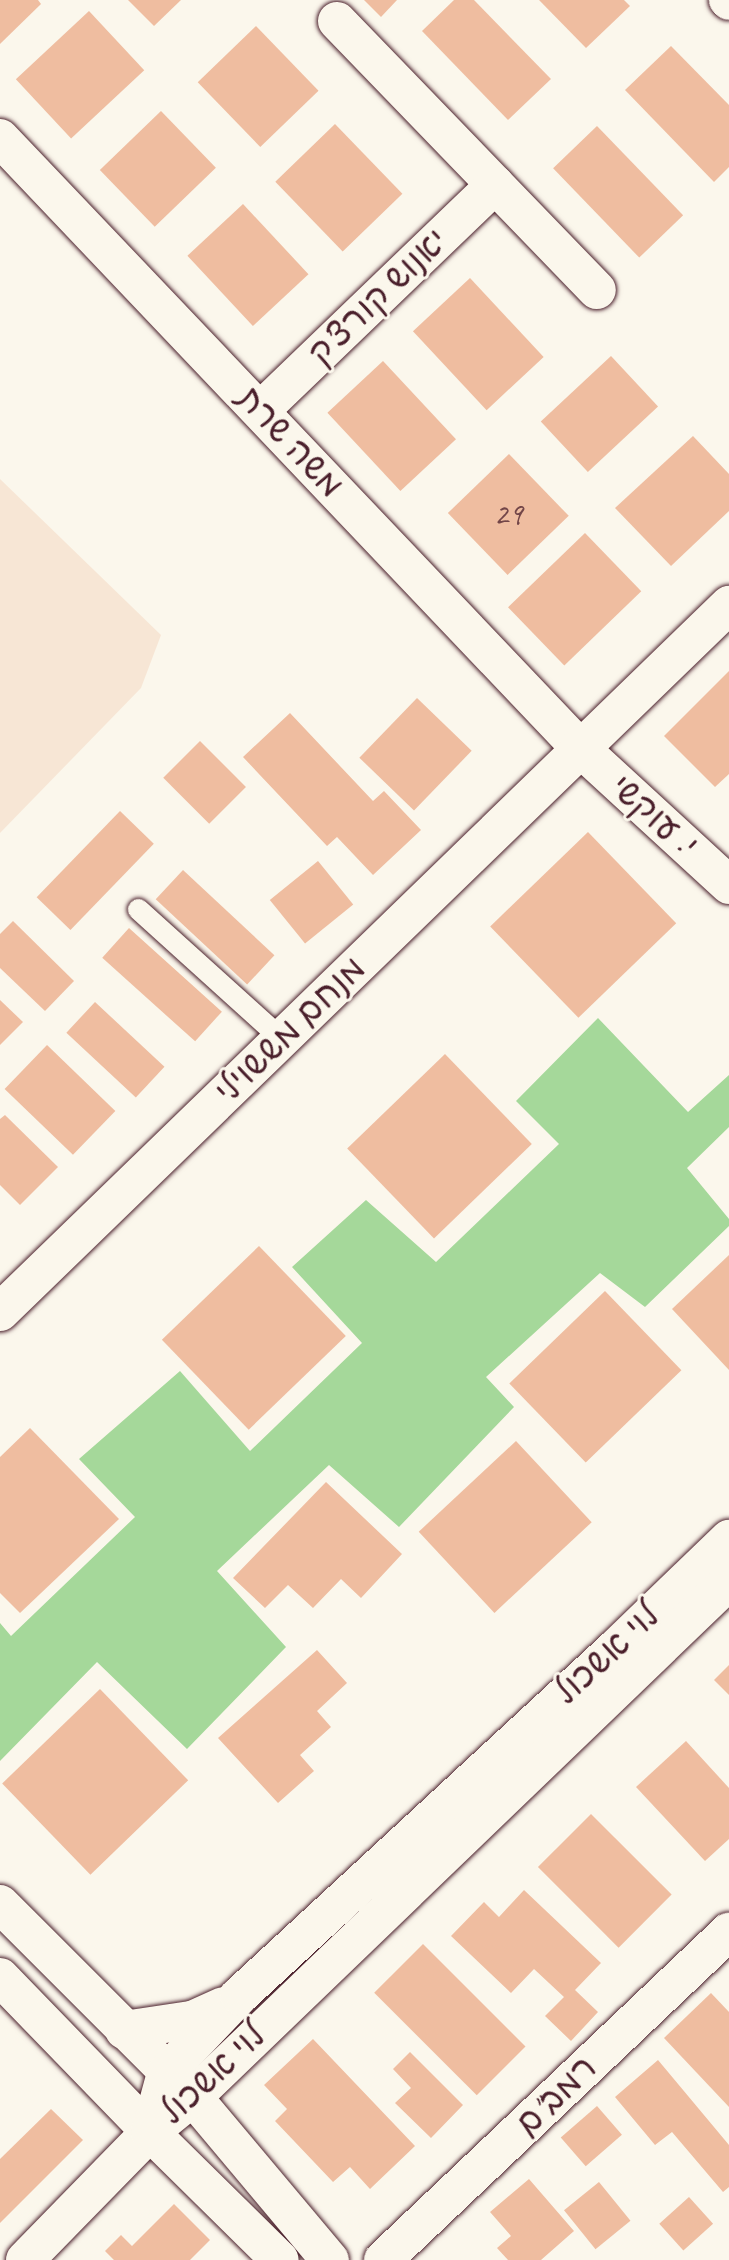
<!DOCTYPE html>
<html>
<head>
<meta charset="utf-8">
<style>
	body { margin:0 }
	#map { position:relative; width:729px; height:2260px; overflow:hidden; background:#fbf7ec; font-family:Caveat,"Playpen Sans Hebrew",sans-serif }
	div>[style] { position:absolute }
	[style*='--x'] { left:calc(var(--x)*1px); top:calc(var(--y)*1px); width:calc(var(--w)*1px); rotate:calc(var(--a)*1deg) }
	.built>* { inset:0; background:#f7e6d5 }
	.green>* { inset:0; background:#a5d89a }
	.building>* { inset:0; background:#efbda0; transform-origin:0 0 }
	.roads { filter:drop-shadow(0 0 2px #4a1f2b) drop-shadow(0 0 2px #4a1f2b) }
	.service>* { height:21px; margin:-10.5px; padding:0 10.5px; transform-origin:10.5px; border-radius:10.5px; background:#fbf7ec }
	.minor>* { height:38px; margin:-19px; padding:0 19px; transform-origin:19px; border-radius:19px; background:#fbf7ec }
	.tertiary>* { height:38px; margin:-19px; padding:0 19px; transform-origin:19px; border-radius:19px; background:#fbf7ec }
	span { translate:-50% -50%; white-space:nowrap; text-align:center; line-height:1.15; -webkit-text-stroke:6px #fbf7ec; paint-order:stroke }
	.number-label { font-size:32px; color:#734648 }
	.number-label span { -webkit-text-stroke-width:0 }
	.street-label { font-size:35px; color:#4a1f2b }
</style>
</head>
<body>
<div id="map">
	<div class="built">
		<div style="clip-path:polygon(0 479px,161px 635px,141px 688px,0 833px)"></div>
	</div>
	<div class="green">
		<div style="clip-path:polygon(598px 1018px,688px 1112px,729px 1075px,729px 1127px,687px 1168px,729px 1219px,729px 1226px,645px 1307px,600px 1273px,486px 1377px,514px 1407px,399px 1527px,329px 1465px,217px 1571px,286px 1647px,187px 1749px,97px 1662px,0 1761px,0 1623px,11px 1636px,135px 1517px,79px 1459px,180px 1371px,250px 1451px,362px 1343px,292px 1267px,366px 1200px,436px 1262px,559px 1144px,516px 1101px)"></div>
	</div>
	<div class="building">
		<div style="clip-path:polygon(0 0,38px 0,41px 4px,0 44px)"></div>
		<div style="clip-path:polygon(128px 0,181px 0,154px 26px)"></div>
		<div style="clip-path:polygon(364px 0,397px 0,381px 17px)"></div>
		<div style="clip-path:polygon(454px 0,474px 0,551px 79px,508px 120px,422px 31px)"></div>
		<div style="clip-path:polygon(539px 0,624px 0,630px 6px,586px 48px)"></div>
		<div style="left:89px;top:11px;width:81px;height:100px;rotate:47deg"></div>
		<div style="left:256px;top:26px;width:90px;height:81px;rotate:46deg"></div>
		<div style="clip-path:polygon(671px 46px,729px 105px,729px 167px,714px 182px,625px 90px)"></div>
		<div style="left:161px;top:111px;width:79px;height:85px;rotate:46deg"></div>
		<div style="left:335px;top:124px;width:97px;height:83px;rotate:46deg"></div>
		<div style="left:597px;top:126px;width:124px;height:61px;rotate:46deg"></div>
		<div style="left:243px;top:204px;width:96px;height:76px;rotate:47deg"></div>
		<div style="left:470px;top:278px;width:108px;height:78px;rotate:47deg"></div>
		<div style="left:611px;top:356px;width:69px;height:96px;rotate:47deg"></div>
		<div style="left:383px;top:361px;width:107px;height:76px;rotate:47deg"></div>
		<div style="clip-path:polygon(693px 436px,729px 474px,729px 511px,671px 566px,615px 508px)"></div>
		<div style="left:509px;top:454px;width:86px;height:85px;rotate:46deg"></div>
		<div style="left:585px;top:533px;width:81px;height:107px;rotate:46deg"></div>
		<div style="clip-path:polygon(729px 671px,729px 774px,715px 787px,664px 736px)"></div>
		<div style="left:417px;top:698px;width:76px;height:83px;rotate:44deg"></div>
		<div style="clip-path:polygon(290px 713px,373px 801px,384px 791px,421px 830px,373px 875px,337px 837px,327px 846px,243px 757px)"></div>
		<div style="left:200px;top:741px;width:65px;height:52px;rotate:45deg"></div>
		<div style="left:120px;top:811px;width:47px;height:120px;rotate:44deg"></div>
		<div style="left:588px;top:832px;width:127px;height:136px;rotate:46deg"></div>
		<div style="left:318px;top:861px;width:56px;height:62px;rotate:51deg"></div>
		<div style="left:183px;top:870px;width:125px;height:40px;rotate:43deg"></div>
		<div style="clip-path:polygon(13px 921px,74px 981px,45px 1011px,0 968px,0 934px)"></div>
		<div style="left:129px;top:928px;width:125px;height:40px;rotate:42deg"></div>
		<div style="clip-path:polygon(0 1000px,23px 1022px,0 1045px)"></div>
		<div style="left:95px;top:1002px;width:95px;height:42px;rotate:43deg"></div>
		<div style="left:47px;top:1045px;width:95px;height:61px;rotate:44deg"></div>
		<div style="left:445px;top:1054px;width:125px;height:136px;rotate:46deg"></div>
		<div style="clip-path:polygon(5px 1115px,58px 1167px,20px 1205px,0 1185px,0 1119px)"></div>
		<div style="left:259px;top:1246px;width:125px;height:135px;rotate:46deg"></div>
		<div style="clip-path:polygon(729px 1255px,729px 1370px,672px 1309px)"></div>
		<div style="left:605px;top:1291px;width:110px;height:133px;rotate:46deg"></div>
		<div style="clip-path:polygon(30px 1428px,119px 1519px,20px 1613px,0 1593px,0 1457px)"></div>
		<div style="left:516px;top:1441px;width:111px;height:133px;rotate:47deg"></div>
		<div style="clip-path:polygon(326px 1482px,402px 1554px,361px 1598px,341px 1579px,313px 1608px,288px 1585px,265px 1608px,233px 1578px)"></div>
		<div style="clip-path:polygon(317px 1650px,347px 1683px,317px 1711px,331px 1727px,300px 1755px,314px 1771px,278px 1803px,218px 1738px)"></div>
		<div style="clip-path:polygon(729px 1665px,729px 1695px,714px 1680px)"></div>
		<div style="left:100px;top:1689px;width:127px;height:136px;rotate:46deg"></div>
		<div style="clip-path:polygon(686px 1741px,729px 1788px,729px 1839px,705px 1861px,636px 1787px)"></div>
		<div style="left:591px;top:1814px;width:114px;height:75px;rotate:45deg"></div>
		<div style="clip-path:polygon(524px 1890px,601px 1963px,575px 1990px,598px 2012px,571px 2041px,545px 2016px,564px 1997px,534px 1969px,511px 1993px,451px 1936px,484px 1902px,499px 1917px)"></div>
		<div style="left:423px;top:1944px;width:145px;height:69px;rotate:45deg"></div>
		<div style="clip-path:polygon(711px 1993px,729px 2012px,729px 2107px,664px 2038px)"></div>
		<div style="clip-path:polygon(313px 2039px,415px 2146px,370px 2189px,350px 2167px,333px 2182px,275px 2121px,287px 2109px,264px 2085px)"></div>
		<div style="clip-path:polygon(410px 2052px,463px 2105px,431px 2138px,395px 2103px,411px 2088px,393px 2069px)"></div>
		<div style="clip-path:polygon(658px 2060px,729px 2145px,729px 2187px,723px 2192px,672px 2132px,655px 2145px,615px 2097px)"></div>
		<div style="left:597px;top:2106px;width:38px;height:48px;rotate:49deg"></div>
		<div style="clip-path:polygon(51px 2109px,83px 2140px,0 2223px,0 2159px)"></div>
		<div style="clip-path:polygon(529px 2179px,574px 2231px,541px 2260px,508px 2260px,497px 2248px,511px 2236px,490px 2212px)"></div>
		<div style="left:599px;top:2182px;width:50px;height:45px;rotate:51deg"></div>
		<div style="left:689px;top:2197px;width:36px;height:40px;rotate:48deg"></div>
		<div style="clip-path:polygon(174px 2204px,210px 2240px,190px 2260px,114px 2260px,105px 2251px,121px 2235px,132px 2246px)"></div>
	</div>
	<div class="roads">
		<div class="service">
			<div style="--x:138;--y:909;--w:194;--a:42.1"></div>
		</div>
		<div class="minor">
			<div style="--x:728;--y:0;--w:1;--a:45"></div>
			<div style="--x:337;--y:21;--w:374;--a:46"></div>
			<div style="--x:0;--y:138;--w:840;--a:46.45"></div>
			<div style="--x:579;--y:747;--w:204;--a:42.6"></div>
			<div style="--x:261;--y:410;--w:325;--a:-43.9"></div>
			<div style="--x:0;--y:1312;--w:1016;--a:-44.12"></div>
			<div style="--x:25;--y:2260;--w:179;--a:-45.7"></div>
			<div style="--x:383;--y:2260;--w:477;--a:-43.5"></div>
		</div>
		<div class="tertiary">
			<div style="--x:0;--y:1904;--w:273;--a:45"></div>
			<div style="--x:193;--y:2097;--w:213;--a:50"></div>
			<div style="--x:0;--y:1977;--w:216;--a:45.9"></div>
			<div style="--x:150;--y:2132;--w:182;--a:44.6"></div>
			<div style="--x:124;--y:2030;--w:69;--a:-8.4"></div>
			<div style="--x:192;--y:2020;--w:34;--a:-24"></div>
			<div style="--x:150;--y:2132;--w:61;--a:-74.8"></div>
			<div style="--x:166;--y:2073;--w:106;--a:-46.5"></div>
			<div style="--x:239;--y:1996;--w:514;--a:-42.72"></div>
			<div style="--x:617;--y:1647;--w:156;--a:-44"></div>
			<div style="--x:150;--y:2132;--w:55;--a:-39.1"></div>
			<div style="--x:193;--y:2097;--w:744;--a:-43.91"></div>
		</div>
	</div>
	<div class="number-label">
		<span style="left:508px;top:514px">29</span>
	</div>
	<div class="street-label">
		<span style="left:378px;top:297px;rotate:-44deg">יאנוש קורצ'ק</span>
		<span style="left:290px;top:442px;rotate:47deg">משה שרת</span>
		<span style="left:654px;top:816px;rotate:42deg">י. עוקשי</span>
		<span style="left:290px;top:1030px;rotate:-44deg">מנחם מששוילי</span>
		<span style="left:607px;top:1654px;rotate:-43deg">לוי אשכול</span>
		<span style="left:213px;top:2074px;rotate:-43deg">לוי אשכול</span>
		<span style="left:556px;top:2096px;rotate:-44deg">רמב"ם</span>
	</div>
</div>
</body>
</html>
